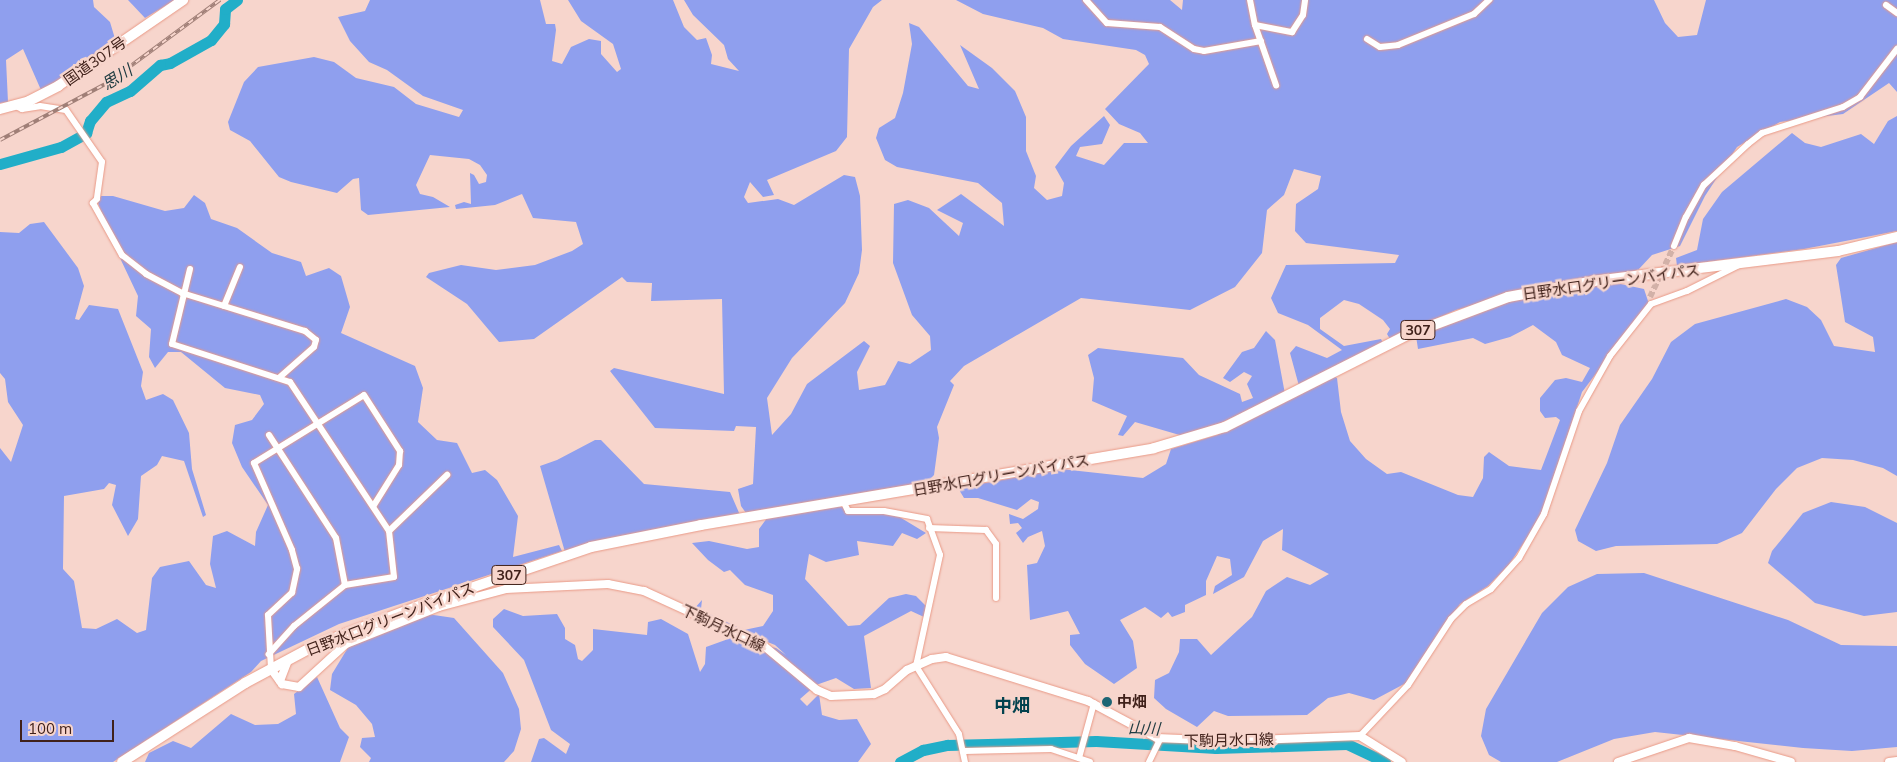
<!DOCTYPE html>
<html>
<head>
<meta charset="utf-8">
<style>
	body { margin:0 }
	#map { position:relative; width:1897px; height:762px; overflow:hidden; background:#f7d5cc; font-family:Mulish,"Noto Sans JP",sans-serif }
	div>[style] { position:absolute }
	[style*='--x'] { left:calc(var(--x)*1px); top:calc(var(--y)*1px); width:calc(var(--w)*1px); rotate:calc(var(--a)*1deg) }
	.forest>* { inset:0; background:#8f9fee }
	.river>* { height:11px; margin:-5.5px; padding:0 5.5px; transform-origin:5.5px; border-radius:5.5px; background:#21aec8 }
	.minor-tunnel>* { height:6px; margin-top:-3px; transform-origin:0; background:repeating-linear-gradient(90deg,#d2b1a8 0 6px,transparent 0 9px) }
	.roads { filter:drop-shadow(0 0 1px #e99a87) drop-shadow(0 0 1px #e99a87) }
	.minor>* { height:6px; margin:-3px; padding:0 3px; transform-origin:3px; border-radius:3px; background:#fff }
	.major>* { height:8px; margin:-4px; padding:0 4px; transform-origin:4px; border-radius:4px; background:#fff }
	.highway>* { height:10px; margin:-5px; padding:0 5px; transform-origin:5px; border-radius:5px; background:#fff }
	.rail>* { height:4px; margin-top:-2px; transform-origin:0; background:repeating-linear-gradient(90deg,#f7d5cc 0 5.5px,#a07f77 0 11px); box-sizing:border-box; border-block:1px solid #a07f77 }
	.dots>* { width:14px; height:14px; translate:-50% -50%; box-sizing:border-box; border:2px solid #f7d5cc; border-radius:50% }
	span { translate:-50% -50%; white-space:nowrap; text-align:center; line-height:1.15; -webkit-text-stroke:5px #f7d5cc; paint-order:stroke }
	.shield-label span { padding:1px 4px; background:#f7d5cc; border:1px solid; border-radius:4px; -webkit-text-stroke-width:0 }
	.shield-label { font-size:14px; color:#40211a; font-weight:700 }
	.street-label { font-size:15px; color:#40211a }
	.poi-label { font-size:15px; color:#40211a; font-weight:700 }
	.left { translate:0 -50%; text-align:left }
	.water-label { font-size:16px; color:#203c42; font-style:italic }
	.quarter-label { font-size:18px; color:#03424e; font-weight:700 }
	.scale { position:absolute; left:20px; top:720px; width:94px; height:22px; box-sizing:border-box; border:2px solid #40211a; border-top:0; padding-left:6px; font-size:15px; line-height:18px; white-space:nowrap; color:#40211a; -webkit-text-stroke:4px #f7d5cc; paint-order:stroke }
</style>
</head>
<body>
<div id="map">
	<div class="forest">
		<div style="clip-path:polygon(0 0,93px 0,94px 7px,110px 22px,116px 42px,70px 75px,41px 90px,23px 49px,6px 60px,8px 102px,0 103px)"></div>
		<div style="clip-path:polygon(128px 0,175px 0,145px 18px)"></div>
		<div style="clip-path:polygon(370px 0,540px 0,546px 24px,555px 24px,556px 30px,552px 61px,562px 64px,571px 47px,589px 39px,601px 41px,601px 54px,617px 72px,621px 69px,613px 44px,581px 21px,568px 0,673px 0,684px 27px,697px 40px,706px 38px,712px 55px,711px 64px,739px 71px,728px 59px,724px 45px,693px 15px,684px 0,882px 0,873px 7px,849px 49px,847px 137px,836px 151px,767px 180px,774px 195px,763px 197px,750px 182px,744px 197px,748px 203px,778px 199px,794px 205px,844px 175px,855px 177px,860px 196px,862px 250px,859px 273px,845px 303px,792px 358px,767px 398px,772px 435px,791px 414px,807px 384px,864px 341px,870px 346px,857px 372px,859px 390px,885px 385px,898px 361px,910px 364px,931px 350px,930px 336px,912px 315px,893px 263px,894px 204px,908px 200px,929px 208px,959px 236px,963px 223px,937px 210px,961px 194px,1004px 226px,1002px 203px,978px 183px,897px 167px,885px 160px,876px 138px,879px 128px,895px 118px,903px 93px,912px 44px,909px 23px,919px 27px,968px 86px,979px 89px,960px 45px,992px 68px,1015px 91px,1026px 117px,1026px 151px,1036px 176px,1034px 188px,1047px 200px,1062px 196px,1064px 183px,1055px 167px,1071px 146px,1104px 116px,1110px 125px,1102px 144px,1080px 147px,1076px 156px,1104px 165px,1124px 143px,1148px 143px,1140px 133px,1119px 124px,1105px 109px,1149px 64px,1145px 55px,1136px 50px,1063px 39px,1043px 28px,983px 14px,956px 0,1170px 0,1182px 10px,1183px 0,1654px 0,1665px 23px,1678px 37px,1697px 35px,1706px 0,1897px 0,1897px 92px,1889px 83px,1843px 114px,1780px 122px,1737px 147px,1705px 196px,1680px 246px,1652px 255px,1638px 270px,1530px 289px,1456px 310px,1390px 339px,1387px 334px,1390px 329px,1383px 320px,1359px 304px,1344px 300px,1320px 318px,1320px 329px,1344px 346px,1381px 339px,1383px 343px,1299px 386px,1290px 353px,1296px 346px,1327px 358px,1342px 350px,1308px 325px,1278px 313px,1271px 298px,1286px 265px,1395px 263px,1399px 255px,1306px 243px,1295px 231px,1296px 204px,1318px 189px,1321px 176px,1294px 169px,1284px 195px,1267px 210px,1262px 253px,1235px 287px,1190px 310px,1081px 298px,964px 366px,950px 381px,954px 385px,937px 427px,939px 438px,934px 475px,927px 482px,746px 513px,741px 506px,738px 489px,753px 484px,756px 427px,736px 426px,734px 431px,655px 428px,610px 371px,614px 368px,724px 394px,722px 299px,651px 301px,652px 283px,627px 282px,622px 277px,534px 339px,499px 342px,467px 304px,426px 277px,429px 273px,461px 265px,496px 270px,535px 265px,572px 251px,583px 244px,576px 222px,533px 218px,522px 194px,495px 205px,456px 209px,455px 205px,464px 202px,471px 204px,470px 173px,474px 175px,479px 184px,486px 182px,487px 175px,480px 165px,469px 159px,430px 155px,416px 185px,420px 194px,433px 197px,450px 207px,368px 215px,361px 210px,359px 178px,353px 179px,337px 193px,291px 182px,279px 177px,250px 141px,230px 130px,228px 122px,244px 82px,258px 67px,314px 57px,334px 62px,356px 78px,394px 87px,416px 104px,459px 117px,463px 110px,423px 96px,387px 70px,369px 62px,350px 41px,338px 17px,365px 11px)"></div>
		<div style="clip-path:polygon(1897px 116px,1897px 231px,1804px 249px,1677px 266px,1676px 258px,1697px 250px,1703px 219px,1722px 192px,1792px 133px,1805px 143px,1821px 147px,1861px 134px,1874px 144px,1888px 121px)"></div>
		<div style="clip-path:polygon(194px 195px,205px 203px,211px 219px,237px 228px,272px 253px,301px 262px,306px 276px,329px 268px,341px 276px,350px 307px,341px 333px,415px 366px,423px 388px,418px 422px,437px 440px,457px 443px,472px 473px,485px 470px,497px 480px,518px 516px,513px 557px,559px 545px,562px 551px,339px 624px,261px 661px,251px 672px,113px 762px,0 762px,0 448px,11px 462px,23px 425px,8px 402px,5px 379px,0 373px,0 232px,19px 233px,30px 224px,44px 222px,78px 268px,84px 286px,75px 319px,79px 320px,89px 305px,118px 309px,143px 372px,141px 386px,146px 400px,163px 394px,173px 400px,189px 433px,192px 469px,206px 515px,203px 517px,184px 461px,162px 456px,157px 465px,141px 476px,138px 519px,128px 536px,112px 505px,116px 485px,109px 483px,104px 489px,64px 496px,63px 569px,74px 581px,82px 628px,96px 629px,117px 619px,137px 633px,146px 630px,152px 578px,160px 567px,189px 561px,206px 585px,216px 588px,210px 564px,213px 536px,227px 531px,255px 546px,256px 532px,268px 505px,242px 467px,232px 443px,235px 425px,252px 420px,264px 404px,260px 395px,225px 388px,181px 352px,168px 352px,155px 368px,149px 357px,151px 329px,136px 316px,138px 296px,111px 239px,98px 203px,101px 196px,113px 196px,165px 211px,184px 208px)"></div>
		<div style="clip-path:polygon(1897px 242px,1897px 476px,1883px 468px,1853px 460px,1822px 458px,1797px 468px,1776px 489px,1742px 533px,1717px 544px,1616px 546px,1596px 551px,1578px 541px,1575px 530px,1607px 463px,1620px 425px,1652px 379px,1671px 342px,1695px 324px,1786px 299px,1807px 307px,1821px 320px,1834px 346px,1875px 352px,1873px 337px,1845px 322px,1836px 265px,1841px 258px)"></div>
		<div style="clip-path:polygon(1616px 283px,1644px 289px,1649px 304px,1582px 392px,1540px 519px,1508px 566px,1488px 586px,1460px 604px,1406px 683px,1374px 700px,1349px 693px,1328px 698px,1307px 715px,1228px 716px,1214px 711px,1197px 727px,1166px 709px,1154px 698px,1155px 680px,1169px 673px,1179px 652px,1180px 639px,1197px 639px,1211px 655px,1252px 617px,1266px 591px,1287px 577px,1310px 585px,1329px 574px,1282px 550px,1283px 529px,1263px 541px,1244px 577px,1213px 594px,1215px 586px,1232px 575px,1230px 559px,1217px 556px,1206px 581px,1206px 595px,1185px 605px,1185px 612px,1172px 617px,1168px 612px,1161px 618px,1145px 607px,1120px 620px,1133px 641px,1137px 668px,1114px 684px,1085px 664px,1070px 645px,1070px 635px,1080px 634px,1068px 611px,1030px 620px,1027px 565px,1037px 563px,1045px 546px,1042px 531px,1028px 537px,1023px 543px,1016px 533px,1022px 528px,1018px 523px,1010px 524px,1009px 514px,1023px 519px,1038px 509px,1039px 502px,1031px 499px,1017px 510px,978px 498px,964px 498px,958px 488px,1061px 469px,1143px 478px,1166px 464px,1171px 449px,1217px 435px,1333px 376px,1337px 378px,1341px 412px,1350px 441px,1366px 459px,1387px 474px,1401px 472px,1458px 495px,1473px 497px,1483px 478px,1484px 457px,1489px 452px,1509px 466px,1541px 470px,1560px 420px,1556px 417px,1545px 418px,1540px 411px,1540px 398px,1555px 380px,1566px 378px,1582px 382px,1590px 368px,1562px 355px,1556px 342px,1533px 325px,1510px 337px,1485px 344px,1473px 338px,1418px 349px,1416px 336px,1466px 315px,1515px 300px)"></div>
		<div style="clip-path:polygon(1266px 331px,1275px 340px,1285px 394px,1214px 426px,1183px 436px,1135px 422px,1123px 436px,1118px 435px,1127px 416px,1092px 401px,1094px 378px,1088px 355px,1098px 348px,1183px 358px,1199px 375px,1240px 394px,1242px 402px,1253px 398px,1247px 384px,1252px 376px,1244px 372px,1230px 382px,1223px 378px,1242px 352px,1254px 348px)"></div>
		<div style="clip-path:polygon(595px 440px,601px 440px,644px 484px,730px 492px,740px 515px,565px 552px,540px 466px,557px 460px)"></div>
		<div style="clip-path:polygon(1831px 502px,1865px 507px,1897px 523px,1897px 612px,1864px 616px,1815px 603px,1768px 563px,1772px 551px,1803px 513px)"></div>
		<div style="clip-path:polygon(829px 505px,893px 513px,926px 533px,917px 539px,902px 533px,893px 546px,857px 541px,859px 555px,826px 562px,809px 554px,805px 579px,848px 626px,860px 625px,889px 598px,906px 594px,916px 596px,926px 606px,924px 617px,911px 611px,864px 636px,871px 688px,854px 689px,836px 678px,816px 685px,800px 699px,807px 706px,819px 694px,822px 715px,839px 720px,857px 719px,871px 744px,858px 762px,531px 762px,539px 739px,544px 738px,566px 754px,570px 744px,551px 730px,524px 660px,493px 627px,493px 619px,504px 609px,523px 616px,557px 614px,565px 628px,565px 639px,575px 645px,578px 659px,582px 661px,593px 650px,593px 629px,647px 635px,648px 622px,661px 619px,688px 634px,700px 672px,705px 664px,706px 647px,731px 638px,776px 648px,786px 655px,775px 645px,695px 612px,694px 609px,702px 600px,701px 609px,705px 612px,744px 630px,763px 626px,773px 611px,773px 595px,745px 585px,730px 570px,724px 572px,708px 560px,692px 543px,709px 541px,747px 549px,759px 547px,759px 529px,767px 518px)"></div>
		<div style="clip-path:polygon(1644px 573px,1788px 620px,1841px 645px,1897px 646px,1897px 747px,1852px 751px,1803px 748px,1655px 732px,1614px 739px,1557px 762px,1501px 762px,1489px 755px,1481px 736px,1486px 709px,1542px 613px,1568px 587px,1597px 574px)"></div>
		<div style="clip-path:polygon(427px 614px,454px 618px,503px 673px,519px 709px,521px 729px,514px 751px,504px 762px,369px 762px,371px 758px,360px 747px,362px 738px,375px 737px,372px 724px,356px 705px,330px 690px,332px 674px,349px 646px)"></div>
		<div style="clip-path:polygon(317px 677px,340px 728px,349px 737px,340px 762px,145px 762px,149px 753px,173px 741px,191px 748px,231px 714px,255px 725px,278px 724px,296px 714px,294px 694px)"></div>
	</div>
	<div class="river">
		<div style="--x:0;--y:164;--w:63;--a:-15.6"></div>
		<div style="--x:61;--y:147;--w:29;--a:-29"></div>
		<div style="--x:86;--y:133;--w:13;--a:-72"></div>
		<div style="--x:90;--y:121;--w:25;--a:-50"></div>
		<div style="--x:106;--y:102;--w:26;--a:-25"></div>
		<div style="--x:130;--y:91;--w:40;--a:-41"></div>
		<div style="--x:160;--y:65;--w:10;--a:-11"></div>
		<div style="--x:170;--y:63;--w:47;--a:-29.3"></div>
		<div style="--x:211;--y:40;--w:21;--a:-51"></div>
		<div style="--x:224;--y:24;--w:15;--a:-86"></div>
		<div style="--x:225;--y:9;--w:15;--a:-37"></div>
		<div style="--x:900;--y:762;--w:26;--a:-28"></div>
		<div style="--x:923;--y:750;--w:25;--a:-12"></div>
		<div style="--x:947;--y:745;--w:149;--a:-1.5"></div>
		<div style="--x:1096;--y:741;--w:120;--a:3.3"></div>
		<div style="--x:1216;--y:748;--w:131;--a:-1.7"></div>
		<div style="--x:1347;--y:744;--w:42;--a:25.3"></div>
	</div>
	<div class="minor-tunnel">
		<div style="--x:1650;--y:297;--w:56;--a:-64.8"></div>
	</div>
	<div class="roads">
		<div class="minor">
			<div style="--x:1086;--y:0;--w:31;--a:48"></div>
			<div style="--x:1107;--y:23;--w:53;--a:4.3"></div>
			<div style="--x:1160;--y:27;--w:40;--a:32.9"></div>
			<div style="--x:1194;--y:49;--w:10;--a:11"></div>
			<div style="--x:1204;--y:51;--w:58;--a:-10"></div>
			<div style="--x:1250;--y:0;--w:25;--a:79"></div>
			<div style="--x:1255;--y:25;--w:64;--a:70.7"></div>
			<div style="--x:1886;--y:5;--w:14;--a:36"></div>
			<div style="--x:1255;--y:25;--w:38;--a:11"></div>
			<div style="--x:1292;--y:32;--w:20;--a:-57"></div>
			<div style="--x:1303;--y:15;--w:15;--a:-82"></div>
			<div style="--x:1367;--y:39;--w:15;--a:32"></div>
			<div style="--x:1380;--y:47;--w:18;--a:-6"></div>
			<div style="--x:1398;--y:45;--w:82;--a:-22.2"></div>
			<div style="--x:1474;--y:14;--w:21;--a:-43"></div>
			<div style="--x:14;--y:105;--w:9;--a:27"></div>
			<div style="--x:22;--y:109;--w:18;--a:-9"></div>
			<div style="--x:40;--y:106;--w:26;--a:9"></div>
			<div style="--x:66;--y:110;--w:63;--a:55.3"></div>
			<div style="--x:102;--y:162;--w:37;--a:98"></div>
			<div style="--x:97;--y:199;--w:6;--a:135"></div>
			<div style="--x:93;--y:203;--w:60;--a:60.9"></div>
			<div style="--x:122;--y:255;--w:31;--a:38"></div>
			<div style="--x:146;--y:274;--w:41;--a:27.8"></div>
			<div style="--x:182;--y:293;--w:129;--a:17.2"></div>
			<div style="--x:305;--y:331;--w:14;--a:39"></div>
			<div style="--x:316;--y:340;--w:7;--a:106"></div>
			<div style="--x:314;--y:347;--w:45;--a:138.6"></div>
			<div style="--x:1674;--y:246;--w:31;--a:-68"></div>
			<div style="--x:1686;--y:217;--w:37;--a:-61"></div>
			<div style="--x:1704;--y:185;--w:60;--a:-43"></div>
			<div style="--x:1748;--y:144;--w:18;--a:-38"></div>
			<div style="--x:1762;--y:133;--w:85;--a:-17.8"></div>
			<div style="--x:1843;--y:107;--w:20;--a:-30"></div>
			<div style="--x:1860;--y:97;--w:61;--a:-52.4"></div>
			<div style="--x:190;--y:269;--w:77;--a:103.5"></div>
			<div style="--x:172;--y:344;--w:124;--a:17.9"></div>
			<div style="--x:290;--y:382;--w:179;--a:56.4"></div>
			<div style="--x:389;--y:531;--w:46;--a:83.8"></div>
			<div style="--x:394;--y:577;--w:50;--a:170.7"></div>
			<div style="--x:345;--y:585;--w:65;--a:141.2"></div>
			<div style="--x:294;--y:626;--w:38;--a:132"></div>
			<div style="--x:224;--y:306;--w:42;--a:-67.7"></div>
			<div style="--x:269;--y:435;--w:123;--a:57"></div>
			<div style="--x:336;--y:538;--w:48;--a:79.2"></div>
			<div style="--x:843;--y:501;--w:11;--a:63"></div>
			<div style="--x:848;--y:511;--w:36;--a:0"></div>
			<div style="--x:884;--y:511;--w:44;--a:10.5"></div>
			<div style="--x:927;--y:519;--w:38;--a:70"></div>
			<div style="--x:940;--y:555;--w:114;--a:102.2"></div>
			<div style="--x:916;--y:666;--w:80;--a:57.7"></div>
			<div style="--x:959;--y:734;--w:29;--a:78"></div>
			<div style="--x:929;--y:528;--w:57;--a:2"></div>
			<div style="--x:986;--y:530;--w:17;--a:54"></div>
			<div style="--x:996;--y:544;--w:54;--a:90"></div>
			<div style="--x:389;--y:531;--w:81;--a:-44"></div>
			<div style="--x:271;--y:669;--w:54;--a:-93.2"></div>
			<div style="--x:268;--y:615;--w:33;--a:-43"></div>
			<div style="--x:292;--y:593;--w:25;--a:-78"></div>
			<div style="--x:297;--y:569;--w:20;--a:-105"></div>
			<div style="--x:292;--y:550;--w:95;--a:-113.6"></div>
			<div style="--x:254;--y:463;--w:129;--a:-31.7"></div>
			<div style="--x:364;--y:395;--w:67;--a:57.3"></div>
			<div style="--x:400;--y:451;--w:14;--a:94"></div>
			<div style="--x:399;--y:465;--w:47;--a:122"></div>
			<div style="--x:1360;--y:736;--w:70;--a:-46.7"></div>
			<div style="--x:1408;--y:685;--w:79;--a:-56.9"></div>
			<div style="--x:1451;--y:619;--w:21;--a:-45"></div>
			<div style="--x:1466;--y:604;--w:29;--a:-31"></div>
			<div style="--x:1491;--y:589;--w:42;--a:-47.9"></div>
			<div style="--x:1519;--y:558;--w:51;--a:-60.4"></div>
			<div style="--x:1544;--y:514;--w:109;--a:-71.2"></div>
			<div style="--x:1579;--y:411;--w:63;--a:-60.6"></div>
			<div style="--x:1610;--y:356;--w:66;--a:-51.7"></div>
			<div style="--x:1651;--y:304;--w:38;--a:-20"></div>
			<div style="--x:1687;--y:291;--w:58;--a:-26.6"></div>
			<div style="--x:965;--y:751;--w:86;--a:-1.3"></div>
			<div style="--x:1051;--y:749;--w:41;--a:18.4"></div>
			<div style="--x:1079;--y:758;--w:57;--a:-74.7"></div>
			<div style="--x:1149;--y:762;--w:25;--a:-64"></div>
		</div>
		<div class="major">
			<div style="--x:271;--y:669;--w:19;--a:54"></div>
			<div style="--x:282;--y:684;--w:17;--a:10"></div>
			<div style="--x:299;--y:687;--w:64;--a:-42.5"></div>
			<div style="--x:346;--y:644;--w:100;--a:-21.7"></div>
			<div style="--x:439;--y:607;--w:69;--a:-15"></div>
			<div style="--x:506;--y:589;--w:102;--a:-2.8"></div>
			<div style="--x:608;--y:584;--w:37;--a:11"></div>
			<div style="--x:644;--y:591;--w:132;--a:24.6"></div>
			<div style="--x:764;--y:646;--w:69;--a:39.7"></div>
			<div style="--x:817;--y:690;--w:15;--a:23"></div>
			<div style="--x:831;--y:696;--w:43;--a:-2.7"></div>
			<div style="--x:874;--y:694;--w:12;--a:-24"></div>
			<div style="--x:885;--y:689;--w:29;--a:-41"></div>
			<div style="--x:907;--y:670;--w:27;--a:-24"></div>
			<div style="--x:932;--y:659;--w:14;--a:-8"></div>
			<div style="--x:946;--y:657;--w:149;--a:17.2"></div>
			<div style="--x:1088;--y:701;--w:78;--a:28.2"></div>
			<div style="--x:1157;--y:738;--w:71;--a:2.4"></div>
			<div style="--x:1228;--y:741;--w:132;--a:-2.2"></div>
			<div style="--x:1360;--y:736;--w:49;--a:31.8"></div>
			<div style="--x:280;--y:681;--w:22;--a:-69"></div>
			<div style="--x:1618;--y:762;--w:75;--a:-18.7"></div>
			<div style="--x:1689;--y:738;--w:47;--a:9.9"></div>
			<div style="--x:1735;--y:746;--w:58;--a:15.9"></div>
			<div style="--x:1889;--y:762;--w:8;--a:-7"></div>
		</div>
		<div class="highway">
			<div style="--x:0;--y:109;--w:30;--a:-15"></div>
			<div style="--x:29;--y:101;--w:33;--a:-27"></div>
			<div style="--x:58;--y:86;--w:152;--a:-34.5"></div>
			<div style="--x:122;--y:762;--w:146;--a:-32.7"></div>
			<div style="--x:245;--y:683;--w:81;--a:-28.2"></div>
			<div style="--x:316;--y:645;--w:116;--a:-20.8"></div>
			<div style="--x:424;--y:604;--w:176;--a:-18.8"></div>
			<div style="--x:591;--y:547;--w:112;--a:-11.3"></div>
			<div style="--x:701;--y:525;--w:459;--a:-9.6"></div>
			<div style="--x:1154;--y:448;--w:74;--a:-16.5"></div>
			<div style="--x:1225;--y:427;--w:204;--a:-26.8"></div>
			<div style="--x:1407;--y:335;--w:108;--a:-20.6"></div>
			<div style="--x:1508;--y:297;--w:87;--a:-10.5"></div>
			<div style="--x:1594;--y:281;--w:246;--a:-7"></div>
			<div style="--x:1838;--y:251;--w:61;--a:-13.3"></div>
		</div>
	</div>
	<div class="rail">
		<div style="--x:0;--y:140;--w:123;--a:-28"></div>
		<div style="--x:109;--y:82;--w:138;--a:-36.5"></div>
	</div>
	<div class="dots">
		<div style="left:1107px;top:702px;background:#1d6574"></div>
	</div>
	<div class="shield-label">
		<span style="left:1418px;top:330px">307</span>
		<span style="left:509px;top:575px">307</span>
	</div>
	<div class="street-label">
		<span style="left:95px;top:61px;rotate:-35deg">国道307号</span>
		<span style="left:1611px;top:282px;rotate:-8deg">日野水口グリーンバイパス</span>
		<span style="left:1001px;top:475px;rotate:-10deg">日野水口グリーンバイパス</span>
		<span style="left:390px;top:619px;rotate:-21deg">日野水口グリーンバイパス</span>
		<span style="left:723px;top:628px;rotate:25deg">下駒月水口線</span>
		<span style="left:1229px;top:740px;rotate:-1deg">下駒月水口線</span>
	</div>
	<div class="poi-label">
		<span class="left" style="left:1117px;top:702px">中畑</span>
	</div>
	<div class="water-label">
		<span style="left:117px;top:77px;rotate:-32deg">思川</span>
		<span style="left:1144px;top:728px;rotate:3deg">山川</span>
	</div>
	<div class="quarter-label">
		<span style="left:1012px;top:706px">中畑</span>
	</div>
	<div class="scale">100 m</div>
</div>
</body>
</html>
